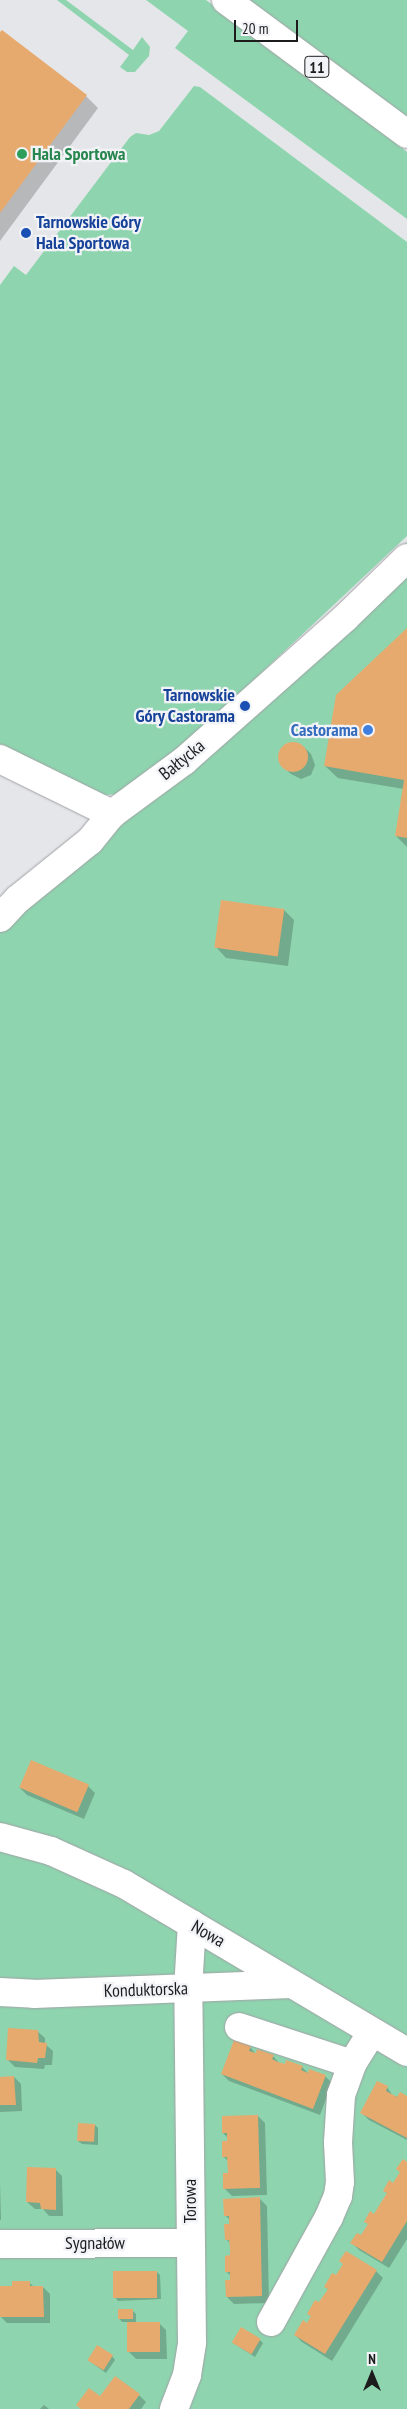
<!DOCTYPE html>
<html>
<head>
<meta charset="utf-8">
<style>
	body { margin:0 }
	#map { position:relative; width:407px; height:2409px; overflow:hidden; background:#e5e6e9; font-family:"PT Sans Narrow",sans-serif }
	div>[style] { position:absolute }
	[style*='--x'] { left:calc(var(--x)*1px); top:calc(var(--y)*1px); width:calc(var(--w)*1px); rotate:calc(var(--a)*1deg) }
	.green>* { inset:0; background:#8ed5af }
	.shadow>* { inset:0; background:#0003 }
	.building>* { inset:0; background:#e7aa6e; transform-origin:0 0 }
	.round { border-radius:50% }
	.roads { filter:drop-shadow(0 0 1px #a2a2a6) drop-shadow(0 0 1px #a2a2a6) }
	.minor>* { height:28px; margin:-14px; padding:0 14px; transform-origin:14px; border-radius:14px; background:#fff }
	.highway>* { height:28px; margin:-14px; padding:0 14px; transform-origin:14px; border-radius:14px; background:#fff }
	.dots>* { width:14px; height:14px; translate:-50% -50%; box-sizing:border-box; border:2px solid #f2f3f7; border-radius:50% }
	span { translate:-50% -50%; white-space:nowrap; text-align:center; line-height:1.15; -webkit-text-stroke:4.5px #f2f3f7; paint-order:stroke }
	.shield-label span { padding:1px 4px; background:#f2f3f7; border:1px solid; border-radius:4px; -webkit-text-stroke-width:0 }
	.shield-label { font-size:16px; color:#1c1c1d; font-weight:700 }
	.leisure-label { font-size:18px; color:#27864d; font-weight:700 }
	.left { translate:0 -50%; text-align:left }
	.transit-label { font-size:18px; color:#164399; font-weight:700 }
	.right { translate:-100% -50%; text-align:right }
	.shop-label { font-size:18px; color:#366cbe; font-weight:700 }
	.street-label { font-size:18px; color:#1c1c1d }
	.north { position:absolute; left:347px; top:2349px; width:50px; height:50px; -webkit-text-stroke:4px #f2f3f7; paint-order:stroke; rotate:0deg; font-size:14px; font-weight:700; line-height:20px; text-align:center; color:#1c1c1d }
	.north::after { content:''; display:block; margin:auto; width:18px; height:22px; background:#1c1c1d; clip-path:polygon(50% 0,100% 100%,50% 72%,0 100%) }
	.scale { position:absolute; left:234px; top:20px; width:64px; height:22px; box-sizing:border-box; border:2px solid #1c1c1d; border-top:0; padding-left:6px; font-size:15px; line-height:18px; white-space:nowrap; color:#1c1c1d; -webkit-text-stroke:4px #f2f3f7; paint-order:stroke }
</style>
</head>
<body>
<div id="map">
	<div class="green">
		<div style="clip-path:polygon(57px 0,66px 0,133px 50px,142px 37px,150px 47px,149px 56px,135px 72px,127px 72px,120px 67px,129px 55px)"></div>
		<div style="clip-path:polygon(146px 0,206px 0,366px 118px,407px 152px,407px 219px,175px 48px,188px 31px)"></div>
		<div style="clip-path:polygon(224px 0,407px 0,407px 132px)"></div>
		<div style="clip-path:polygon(194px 86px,200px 87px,407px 242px,407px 536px,142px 785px,129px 794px,101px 795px,0 748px,0 285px,14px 266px,26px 275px,130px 137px,136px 133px,149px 135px,159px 131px)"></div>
		<div style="clip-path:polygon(407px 542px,407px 2409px,0 2409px,0 917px,295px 650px)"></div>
	</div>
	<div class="shadow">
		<div style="clip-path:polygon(2px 32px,86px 96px,98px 108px,0 241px,0 34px)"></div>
		<div style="clip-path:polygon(407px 630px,407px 847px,396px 836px,404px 789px,338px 778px,325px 766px)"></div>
		<div style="clip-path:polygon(293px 742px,304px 747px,311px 754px,315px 765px,311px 775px,301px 779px,291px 774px,283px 767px,279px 757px,283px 747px)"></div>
		<div style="clip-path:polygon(284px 910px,294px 920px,288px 966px,226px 958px,216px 947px)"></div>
		<div style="clip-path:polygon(88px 1786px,95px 1793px,84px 1819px,27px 1795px,20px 1788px)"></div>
		<div style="clip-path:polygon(37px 2031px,45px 2038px,45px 2044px,53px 2051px,52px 2065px,45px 2065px,44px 2069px,15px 2067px,8px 2060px)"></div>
		<div style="clip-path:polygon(250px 2047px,256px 2054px,273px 2056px,280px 2064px,302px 2067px,309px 2074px,325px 2076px,332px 2083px,320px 2115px,229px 2081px,222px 2074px)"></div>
		<div style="clip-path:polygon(14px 2077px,21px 2084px,22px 2111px,0 2112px,0 2078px)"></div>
		<div style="clip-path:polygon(387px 2087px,393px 2096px,407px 2098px,407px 2140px,369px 2120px,362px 2113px)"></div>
		<div style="clip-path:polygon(258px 2116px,265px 2123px,267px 2195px,232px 2196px,224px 2188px,229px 2174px,229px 2162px,224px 2157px,228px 2138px,223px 2133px)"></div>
		<div style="clip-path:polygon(95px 2125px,98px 2128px,98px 2145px,82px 2144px,78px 2141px)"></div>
		<div style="clip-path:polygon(407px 2163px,407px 2239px,389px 2268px,359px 2250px,352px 2243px,361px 2237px,369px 2225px,365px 2221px,374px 2216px,388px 2194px,384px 2191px,394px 2185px)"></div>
		<div style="clip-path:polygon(55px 2169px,62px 2176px,63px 2216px,49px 2216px,43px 2209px,35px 2209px,27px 2202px)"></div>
		<div style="clip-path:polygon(0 2182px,1px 2220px,0 2220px)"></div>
		<div style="clip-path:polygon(260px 2199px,267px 2206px,269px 2303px,234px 2304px,227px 2297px,231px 2281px,231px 2276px,226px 2271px,231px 2256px,231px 2244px,226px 2239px,230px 2225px,230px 2220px,225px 2215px)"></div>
		<div style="clip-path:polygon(376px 2271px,383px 2278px,332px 2361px,302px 2342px,295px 2335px,307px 2325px,312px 2317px,308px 2313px,320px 2304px,329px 2290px,325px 2287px,337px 2277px)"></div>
		<div style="clip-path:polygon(157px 2272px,160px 2275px,161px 2299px,118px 2301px,115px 2297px)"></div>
		<div style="clip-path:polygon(29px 2282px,34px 2287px,43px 2287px,50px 2294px,50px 2323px,7px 2323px,0 2316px,0 2287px,14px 2287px)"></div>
		<div style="clip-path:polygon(132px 2310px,136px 2314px,136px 2324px,159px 2323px,166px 2330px,167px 2359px,136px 2359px,129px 2352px,129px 2322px,122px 2322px,119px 2318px)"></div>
		<div style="clip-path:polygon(260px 2340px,263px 2343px,255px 2357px,233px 2343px)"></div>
		<div style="clip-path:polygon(112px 2356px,115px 2360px,106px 2373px,92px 2363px)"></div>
		<div style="clip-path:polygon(139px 2395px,146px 2402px,141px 2409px,81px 2409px,100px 2398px)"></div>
		<div style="clip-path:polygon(44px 2405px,49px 2409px,40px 2409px)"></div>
	</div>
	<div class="building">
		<div style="clip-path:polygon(2px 30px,87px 95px,0 213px,0 32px)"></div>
		<div style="clip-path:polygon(407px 628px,407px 838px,395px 836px,404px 780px,324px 766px,336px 695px)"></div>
		<div class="round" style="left:278px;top:742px;width:30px;height:30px"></div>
		<div style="left:221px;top:900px;width:64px;height:48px;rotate:8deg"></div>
		<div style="left:31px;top:1760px;width:63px;height:30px;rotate:23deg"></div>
		<div style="clip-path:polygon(8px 2028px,38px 2030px,39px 2042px,47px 2043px,45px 2058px,38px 2058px,37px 2063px,6px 2060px)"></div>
		<div style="clip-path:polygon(234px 2040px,251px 2046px,249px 2051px,256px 2053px,257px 2049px,274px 2055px,272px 2059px,278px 2062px,285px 2064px,286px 2060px,303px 2066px,301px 2070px,308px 2073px,309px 2069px,326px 2075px,313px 2109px,221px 2074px)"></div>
		<div style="clip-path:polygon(14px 2076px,16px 2105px,0 2105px,0 2077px)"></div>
		<div style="clip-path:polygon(377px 2081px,388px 2086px,386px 2091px,397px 2097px,400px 2092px,407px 2096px,407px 2138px,360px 2113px)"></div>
		<div style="clip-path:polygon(258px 2115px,260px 2188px,223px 2189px,223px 2173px,228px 2173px,227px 2157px,222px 2157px,222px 2141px,227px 2141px,227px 2133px,222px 2133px,222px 2116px)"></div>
		<div style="left:78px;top:2123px;width:17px;height:18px;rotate:3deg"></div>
		<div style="clip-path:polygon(403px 2159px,407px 2162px,407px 2221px,382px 2262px,350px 2243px,357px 2233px,361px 2235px,368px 2224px,364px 2222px,370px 2211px,374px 2214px,377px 2209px,387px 2193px,383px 2191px,389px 2180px,393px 2183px,400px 2172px,396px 2169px)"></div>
		<div style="clip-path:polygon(27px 2167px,56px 2168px,56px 2210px,41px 2209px,40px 2203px,26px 2202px)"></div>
		<div style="clip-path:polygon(260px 2197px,262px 2296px,226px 2297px,225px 2280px,230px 2280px,230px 2272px,225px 2272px,225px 2256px,230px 2255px,230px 2248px,229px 2240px,225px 2240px,224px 2224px,229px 2224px,229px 2216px,224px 2216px,223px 2199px)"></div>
		<div style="clip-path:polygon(346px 2251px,377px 2270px,325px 2354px,294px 2335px,303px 2320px,307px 2323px,311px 2316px,307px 2314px,315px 2300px,319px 2302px,328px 2289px,324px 2287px,332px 2273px,336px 2275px,343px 2264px,339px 2261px)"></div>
		<div style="left:113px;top:2271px;width:44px;height:27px"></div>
		<div style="clip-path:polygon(12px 2281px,30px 2281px,30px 2286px,43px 2286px,44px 2317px,0 2317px,0 2286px,12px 2286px)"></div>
		<div style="left:118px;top:2309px;width:15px;height:10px"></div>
		<div style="left:160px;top:2322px;width:30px;height:33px;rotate:90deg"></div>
		<div style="left:241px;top:2327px;width:23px;height:18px;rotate:31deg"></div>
		<div style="left:97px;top:2345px;width:19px;height:18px;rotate:32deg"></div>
		<div style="clip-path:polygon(115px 2376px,140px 2394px,129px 2409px,81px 2409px,76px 2405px,89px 2388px,100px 2396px)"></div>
	</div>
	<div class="roads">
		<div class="minor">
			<div style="--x:0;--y:759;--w:125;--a:26.2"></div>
			<div style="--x:0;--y:918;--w:26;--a:-47"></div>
			<div style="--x:18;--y:899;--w:92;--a:-38.9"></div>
			<div style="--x:90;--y:841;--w:35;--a:-51"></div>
			<div style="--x:112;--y:814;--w:89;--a:-36.4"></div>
			<div style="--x:184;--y:761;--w:215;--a:-41.6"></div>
			<div style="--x:345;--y:618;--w:86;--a:-44.1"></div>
			<div style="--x:0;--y:1837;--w:53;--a:15.4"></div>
			<div style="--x:51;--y:1851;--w:80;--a:24.3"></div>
			<div style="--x:124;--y:1884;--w:329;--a:30.7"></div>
			<div style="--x:0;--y:1992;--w:34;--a:3"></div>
			<div style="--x:34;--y:1994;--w:257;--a:-2.2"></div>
			<div style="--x:239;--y:2027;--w:119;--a:18.1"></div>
			<div style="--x:0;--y:2244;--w:190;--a:-0.3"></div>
			<div style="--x:271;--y:2322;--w:120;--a:-61.1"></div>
			<div style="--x:329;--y:2217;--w:23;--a:-67"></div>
			<div style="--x:338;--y:2196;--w:14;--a:-82"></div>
			<div style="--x:340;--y:2182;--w:40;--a:-92.9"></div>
			<div style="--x:338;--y:2142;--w:47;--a:-86.3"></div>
			<div style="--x:341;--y:2095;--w:33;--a:-70"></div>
			<div style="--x:352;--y:2064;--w:38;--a:-58"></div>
			<div style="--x:174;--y:2409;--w:36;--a:-69"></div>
			<div style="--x:187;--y:2375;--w:33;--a:-81"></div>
			<div style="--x:192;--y:2342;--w:353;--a:-90.6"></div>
			<div style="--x:188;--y:1989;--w:65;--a:-86.5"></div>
		</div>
		<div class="highway">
			<div style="--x:226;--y:0;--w:225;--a:36.5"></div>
		</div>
	</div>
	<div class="dots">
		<div style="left:22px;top:154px;background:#2e9e5b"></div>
		<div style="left:26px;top:233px;background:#1a4fb4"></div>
		<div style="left:245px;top:706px;background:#1a4fb4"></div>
		<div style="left:368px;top:730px;background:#3f7fe0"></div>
	</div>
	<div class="shield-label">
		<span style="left:317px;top:67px">11</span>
	</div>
	<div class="leisure-label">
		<span class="left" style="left:32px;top:154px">Hala Sportowa</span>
	</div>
	<div class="transit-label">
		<span class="left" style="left:36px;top:233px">Tarnowskie Góry<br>Hala Sportowa</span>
		<span class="right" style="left:235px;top:706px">Tarnowskie<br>Góry Castorama</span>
	</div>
	<div class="shop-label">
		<span class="right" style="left:358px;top:730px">Castorama</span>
	</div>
	<div class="street-label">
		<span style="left:182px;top:760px;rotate:-39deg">Bałtycka</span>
		<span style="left:208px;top:1934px;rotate:30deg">Nowa</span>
		<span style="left:146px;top:1990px;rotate:-2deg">Konduktorska</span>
		<span style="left:190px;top:2201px;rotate:-90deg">Torowa</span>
		<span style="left:95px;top:2243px">Sygnałów</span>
	</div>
	<div class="north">N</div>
	<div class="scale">20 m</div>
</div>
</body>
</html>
